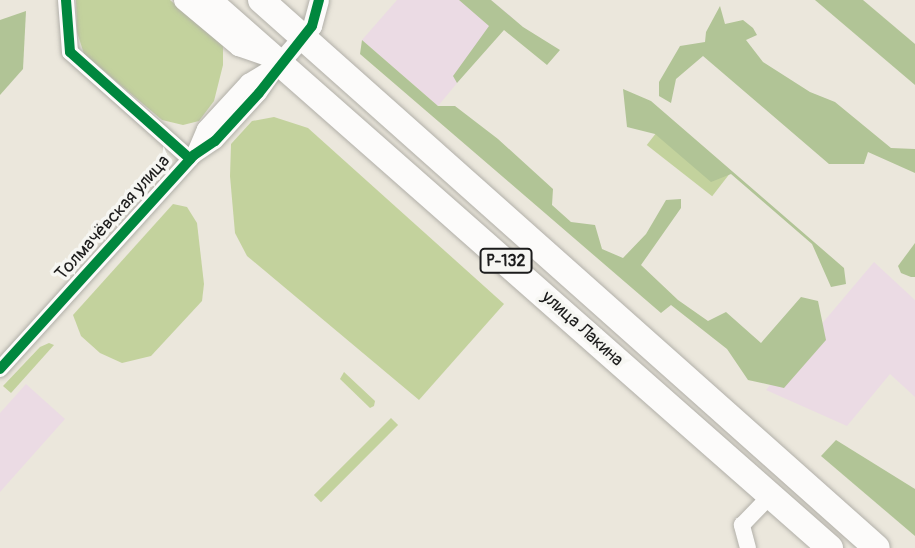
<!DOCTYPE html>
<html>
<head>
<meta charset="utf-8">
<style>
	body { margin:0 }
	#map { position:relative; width:915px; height:548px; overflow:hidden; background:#ebe7dc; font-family:Pangolin,sans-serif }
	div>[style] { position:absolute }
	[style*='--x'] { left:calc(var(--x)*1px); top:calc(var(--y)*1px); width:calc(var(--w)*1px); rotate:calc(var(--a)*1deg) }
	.built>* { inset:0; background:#ebdbe4 }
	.green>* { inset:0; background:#c3d29d; transform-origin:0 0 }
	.forest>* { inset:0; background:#b1c496 }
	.roads { filter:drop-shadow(0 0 2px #b1afa8) drop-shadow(0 0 2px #b1afa8) }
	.minor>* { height:16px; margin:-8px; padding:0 8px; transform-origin:8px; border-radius:8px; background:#fcfbfa }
	.tertiary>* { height:19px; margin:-9.5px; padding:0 9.5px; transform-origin:9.5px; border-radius:9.5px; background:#fcfbfa }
	.trunk>* { height:26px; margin:-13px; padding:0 13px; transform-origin:13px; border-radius:13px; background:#fcfbfa }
	.cycleway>* { height:10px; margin:-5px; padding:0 5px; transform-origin:5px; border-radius:5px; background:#00873e }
	span { translate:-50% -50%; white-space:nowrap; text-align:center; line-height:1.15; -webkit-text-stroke:7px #f6f6f2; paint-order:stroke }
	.shield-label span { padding:2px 5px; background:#f6f6f2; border:2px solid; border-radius:5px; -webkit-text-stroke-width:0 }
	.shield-label { font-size:16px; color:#1c1c1c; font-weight:700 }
	.street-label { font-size:18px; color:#1c1c1c }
</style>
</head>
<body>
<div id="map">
	<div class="built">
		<div style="clip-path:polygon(397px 0,491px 0,512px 17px,438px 106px,362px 40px)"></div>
		<div style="clip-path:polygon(874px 262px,915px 300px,915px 397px,890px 374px,847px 426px,766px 390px)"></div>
		<div style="clip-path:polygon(26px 384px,65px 419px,0 492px,0 413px)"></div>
	</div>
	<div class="green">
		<div style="clip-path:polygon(76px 0,170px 0,223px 46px,223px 65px,214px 101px,199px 121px,183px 125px,162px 120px,84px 54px,77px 32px)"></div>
		<div style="clip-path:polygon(274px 117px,308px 128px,504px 304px,419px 400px,247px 256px,235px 233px,230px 176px,231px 144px,252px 121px)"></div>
		<div style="left:664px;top:123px;width:83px;height:28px;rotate:38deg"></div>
		<div style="clip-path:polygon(173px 204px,187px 207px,197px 223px,204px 284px,202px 301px,151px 356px,122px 363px,100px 353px,81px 336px,73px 315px)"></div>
		<div style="clip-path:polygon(49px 343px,54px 345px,11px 393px,3px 386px,40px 347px)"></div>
		<div style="clip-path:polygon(344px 372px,375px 401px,374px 406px,370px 408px,340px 379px)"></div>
		<div style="left:391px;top:418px;width:10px;height:109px;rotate:45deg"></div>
	</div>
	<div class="forest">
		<div style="clip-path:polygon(459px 0,491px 0,523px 27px,560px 50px,547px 65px,504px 30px,457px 83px,453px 76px,489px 26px)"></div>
		<div style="clip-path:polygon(815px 0,863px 0,915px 44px,915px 85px)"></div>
		<div style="clip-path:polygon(720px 6px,725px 24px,743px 20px,753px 28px,757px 35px,746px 40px,763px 62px,810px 92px,835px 102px,891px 148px,915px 149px,915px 173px,868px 152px,864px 164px,829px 164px,703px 56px,676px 79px,671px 103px,659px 96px,659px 82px,680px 46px,705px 42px,706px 32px)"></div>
		<div style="clip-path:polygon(26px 11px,23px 69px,0 95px,0 20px)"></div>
		<div style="clip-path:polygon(362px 40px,438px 106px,455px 106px,498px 139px,553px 189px,552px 205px,571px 222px,595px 225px,602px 249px,623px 258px,646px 234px,666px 200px,681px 199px,681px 208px,641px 265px,678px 300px,708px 321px,726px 312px,761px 343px,801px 297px,818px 301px,826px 340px,784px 388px,748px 380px,727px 349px,671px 305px,661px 313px,360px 54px)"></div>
		<div style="clip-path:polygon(623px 89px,651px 101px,844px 268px,846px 284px,831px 287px,812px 244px,731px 174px,711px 182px,655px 134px,627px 127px)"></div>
		<div style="clip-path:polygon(915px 243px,915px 277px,911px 277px,901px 273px,898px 266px)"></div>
		<div style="clip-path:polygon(836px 440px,915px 489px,915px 536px,821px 456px)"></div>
	</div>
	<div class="roads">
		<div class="minor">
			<div style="--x:66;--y:0;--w:52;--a:85.6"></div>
			<div style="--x:70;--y:52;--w:161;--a:41.7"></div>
			<div style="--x:194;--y:155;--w:28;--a:-67"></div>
			<div style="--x:205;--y:129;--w:64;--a:-47.5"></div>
			<div style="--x:248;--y:82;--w:31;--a:-31"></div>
			<div style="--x:0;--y:369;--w:289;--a:-47.8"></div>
			<div style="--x:194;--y:155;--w:25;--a:-34"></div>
			<div style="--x:215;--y:141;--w:65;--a:-47.5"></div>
			<div style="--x:259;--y:93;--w:39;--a:-55"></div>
			<div style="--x:748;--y:548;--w:24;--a:-105"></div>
			<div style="--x:742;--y:525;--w:40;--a:-46"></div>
		</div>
		<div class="tertiary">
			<div style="--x:183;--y:0;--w:72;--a:39.9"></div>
			<div style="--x:238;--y:46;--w:46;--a:19.2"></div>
			<div style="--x:281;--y:61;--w:47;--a:-48.5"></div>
			<div style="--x:312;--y:26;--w:27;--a:-75"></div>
		</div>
		<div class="trunk">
			<div style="--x:208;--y:0;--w:829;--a:41.38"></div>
			<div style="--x:261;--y:0;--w:824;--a:41.66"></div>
		</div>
	</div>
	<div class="cycleway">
		<div style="--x:66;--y:0;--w:52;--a:85.6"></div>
		<div style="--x:70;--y:52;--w:161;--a:41.7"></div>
		<div style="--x:0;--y:369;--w:289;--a:-47.8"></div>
		<div style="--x:194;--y:155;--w:25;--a:-34"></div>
		<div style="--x:215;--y:141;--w:65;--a:-47.5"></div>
		<div style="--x:259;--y:93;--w:85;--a:-51.7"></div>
		<div style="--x:312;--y:26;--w:27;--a:-75"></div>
	</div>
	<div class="shield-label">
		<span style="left:506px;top:261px">Р-132</span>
	</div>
	<div class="street-label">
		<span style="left:113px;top:218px;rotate:-48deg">Толмачёвская улица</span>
		<span style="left:582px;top:329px;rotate:42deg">улица Лакина</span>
	</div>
</div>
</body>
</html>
